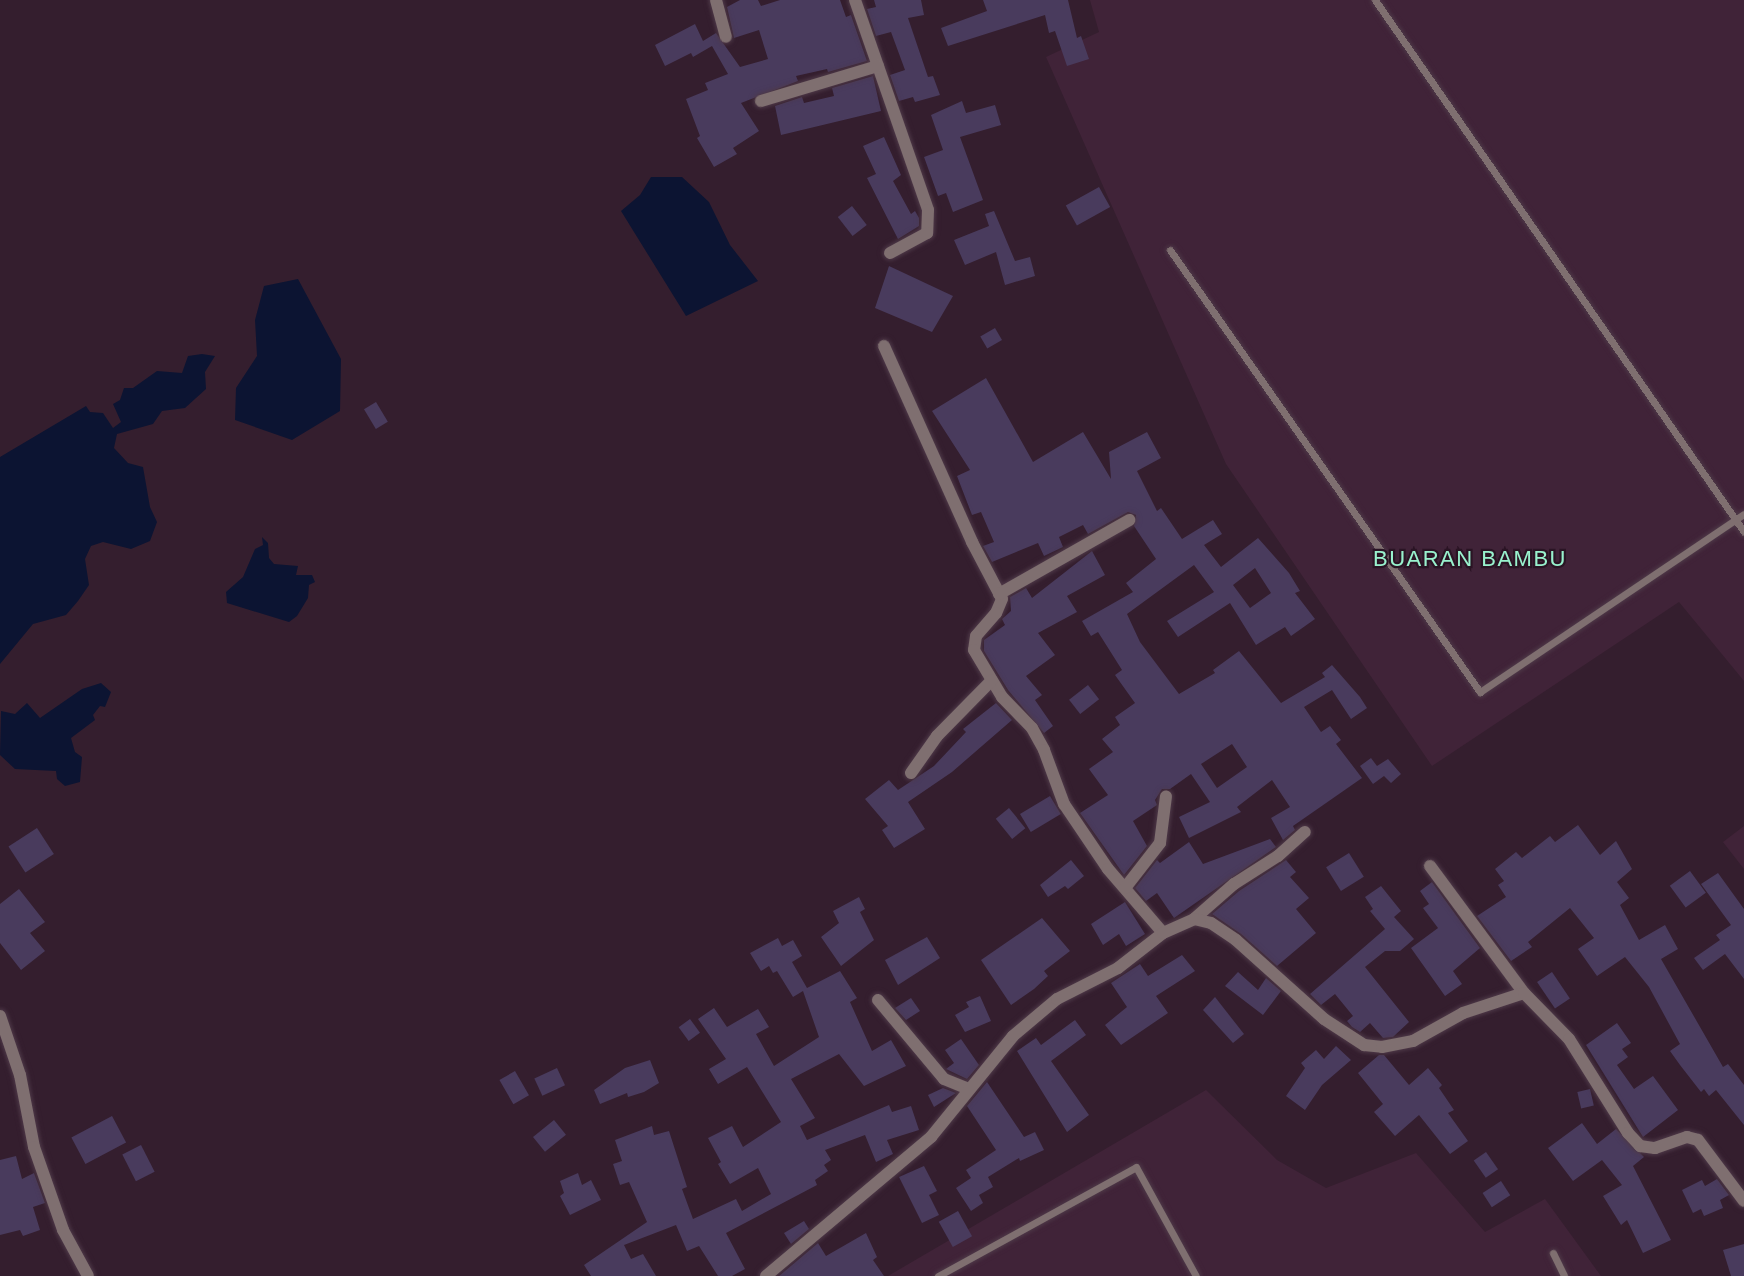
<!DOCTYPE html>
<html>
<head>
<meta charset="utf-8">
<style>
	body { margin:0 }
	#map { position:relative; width:1744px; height:1276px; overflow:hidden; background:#341e2e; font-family:Arial,sans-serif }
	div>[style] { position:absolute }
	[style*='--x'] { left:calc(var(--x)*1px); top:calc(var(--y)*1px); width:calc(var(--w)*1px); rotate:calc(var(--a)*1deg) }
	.built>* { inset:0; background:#402338 }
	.water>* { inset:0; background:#0c1432 }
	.building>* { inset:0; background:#493b5d; transform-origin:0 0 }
	.roads { filter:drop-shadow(0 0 2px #4e3948) drop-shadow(0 0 2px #4e3948) }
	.service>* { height:7px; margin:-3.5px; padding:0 3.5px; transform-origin:3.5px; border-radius:3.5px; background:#7f6f70 }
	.minor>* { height:12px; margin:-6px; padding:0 6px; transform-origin:6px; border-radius:6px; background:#7f6f70 }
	span { translate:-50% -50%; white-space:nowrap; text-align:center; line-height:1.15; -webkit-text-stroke:4.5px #2a1424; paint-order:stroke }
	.quarter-label { font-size:22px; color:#99f2ce; letter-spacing:1.5px }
</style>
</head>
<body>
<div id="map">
	<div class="built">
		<div style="clip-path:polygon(1090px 0,1744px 0,1744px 681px,1679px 602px,1432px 766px,1226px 464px,1046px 57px,1099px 32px)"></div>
		<div style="clip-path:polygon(1744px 826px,1744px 869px,1723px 842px)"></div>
		<div style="clip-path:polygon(1206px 1090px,1277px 1160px,1326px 1188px,1416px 1153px,1485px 1232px,1545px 1199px,1601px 1276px,888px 1276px)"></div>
	</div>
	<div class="water">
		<div style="clip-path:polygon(651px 177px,682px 177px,709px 202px,730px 245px,758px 281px,686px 316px,621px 211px,640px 195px)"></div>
		<div style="clip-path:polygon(298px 279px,341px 359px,340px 411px,292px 440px,235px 420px,236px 388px,257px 356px,255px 320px,264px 286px)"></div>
		<div style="clip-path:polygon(202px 354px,215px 356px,205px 372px,206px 389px,185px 408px,162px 411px,153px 424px,117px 434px,114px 448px,128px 463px,143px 467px,150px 507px,157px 522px,150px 541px,131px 549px,103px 542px,91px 546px,85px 559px,89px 585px,78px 601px,66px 615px,33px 624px,0 664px,0 457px,86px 406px,90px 412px,103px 413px,113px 428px,121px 422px,113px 404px,120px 400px,124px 388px,133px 388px,157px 371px,182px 373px,188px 356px)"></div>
		<div style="clip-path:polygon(262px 537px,268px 543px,269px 558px,274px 564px,298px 566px,296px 575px,312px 575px,315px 582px,309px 585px,308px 598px,297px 616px,289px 622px,227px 603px,226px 592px,243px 577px,255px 549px,263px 545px)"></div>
		<div style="clip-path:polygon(101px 683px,111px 692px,105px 707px,100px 706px,93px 715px,95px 720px,71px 738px,75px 752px,82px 757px,80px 782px,65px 786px,57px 779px,56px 771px,15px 769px,0 755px,1px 711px,15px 714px,27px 703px,40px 718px,82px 689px)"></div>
	</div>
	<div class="building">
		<div style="clip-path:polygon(740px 0,758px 0,761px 6px,780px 0,840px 0,846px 17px,851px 15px,867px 61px,828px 72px,827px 69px,796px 76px,798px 81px,741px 103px,759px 131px,733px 148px,737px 154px,714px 167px,697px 138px,700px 136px,686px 99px,708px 90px,705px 83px,728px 74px,712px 46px,693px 57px,691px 53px,665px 66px,655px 45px,695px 24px,703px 41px,716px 33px,740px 67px,768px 59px,759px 30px,734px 38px,727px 7px)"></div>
		<div style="clip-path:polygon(874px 0,921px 0,924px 15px,908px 18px,928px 77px,933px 76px,940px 95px,915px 102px,913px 97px,899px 101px,890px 75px,905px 70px,891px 32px,876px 36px,867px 9px,876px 7px)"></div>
		<div style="clip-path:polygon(983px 0,1068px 0,1077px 38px,1081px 36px,1089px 59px,1067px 66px,1055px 31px,1049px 33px,1045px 15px,948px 46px,941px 28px,987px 11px)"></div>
		<div style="clip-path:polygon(873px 76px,881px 111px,781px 135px,775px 106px,802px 97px,804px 103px,834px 96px,832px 88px)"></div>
		<div style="clip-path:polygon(962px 101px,966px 113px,995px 105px,1001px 125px,960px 137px,983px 200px,953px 212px,946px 193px,938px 196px,924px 157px,943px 150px,931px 115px)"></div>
		<div style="clip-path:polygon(884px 137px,901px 175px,893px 181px,911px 214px,915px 211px,919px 218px,919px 226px,898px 239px,867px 178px,876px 174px,863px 146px)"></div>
		<div style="left:1099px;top:187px;width:23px;height:38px;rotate:61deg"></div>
		<div style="left:852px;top:206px;width:24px;height:18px;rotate:52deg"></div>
		<div style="clip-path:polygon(994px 211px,1015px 261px,1030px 257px,1035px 276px,1005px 285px,996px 252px,965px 265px,954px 240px,989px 226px,985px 214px)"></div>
		<div style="clip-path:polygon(889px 266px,953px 296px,932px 332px,875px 308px)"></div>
		<div style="left:995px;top:328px;width:14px;height:17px;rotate:60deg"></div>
		<div style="clip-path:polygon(evenodd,986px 378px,1033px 462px,1083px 432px,1111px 479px,1109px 452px,1147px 432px,1161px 458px,1137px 471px,1157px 511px,1161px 508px,1182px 539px,1213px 520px,1222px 534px,1204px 545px,1221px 567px,1258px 538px,1289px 573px,1300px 591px,1295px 593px,1315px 619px,1291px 636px,1285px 627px,1256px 645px,1230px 603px,1178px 637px,1167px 621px,1214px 592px,1194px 565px,1127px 614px,1140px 642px,1179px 694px,1215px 673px,1213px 670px,1239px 651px,1281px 703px,1325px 677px,1322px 673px,1332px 665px,1360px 697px,1367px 708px,1351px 719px,1332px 690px,1304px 707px,1321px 732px,1330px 726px,1341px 740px,1336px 744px,1362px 778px,1293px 826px,1295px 830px,1283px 840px,1271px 818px,1290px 807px,1272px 780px,1237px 807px,1241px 812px,1189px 838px,1179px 817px,1210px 802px,1191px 774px,1170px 789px,1162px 789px,1155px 800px,1157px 805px,1133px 821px,1147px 846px,1124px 875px,1080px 813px,1108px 795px,1089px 769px,1113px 752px,1102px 739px,1120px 725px,1115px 717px,1135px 703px,1115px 675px,1122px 670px,1098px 632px,1091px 636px,1082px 621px,1133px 592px,1126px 583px,1156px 559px,1134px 526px,1136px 515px,1128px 512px,1088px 534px,1083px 525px,1059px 537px,1063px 547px,1044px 556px,1038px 543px,992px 562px,983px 546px,994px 542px,981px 512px,972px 515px,957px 476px,970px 470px,932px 411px,986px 378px,1255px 568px,1271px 593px,1250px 608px,1233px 585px,1255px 568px,986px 378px,1232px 744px,1247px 767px,1217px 788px,1201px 764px,1232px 744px)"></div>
		<div style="left:376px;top:402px;width:23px;height:14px;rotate:59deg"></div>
		<div style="clip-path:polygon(1092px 551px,1105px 575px,1067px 596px,1077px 612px,1038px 633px,1055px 655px,1026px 676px,1042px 695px,1035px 700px,1053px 726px,1044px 733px,1008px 690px,984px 651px,984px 640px,1005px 625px,1002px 619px,1011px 611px,1010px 597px,1026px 588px,1032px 598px)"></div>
		<div style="left:1088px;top:685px;width:18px;height:24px;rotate:52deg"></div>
		<div style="clip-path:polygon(996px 703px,1012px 720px,952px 772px,908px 802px,925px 829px,894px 848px,882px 830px,888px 826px,865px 799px,889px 780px,898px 790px,934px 766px,966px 732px,963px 729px)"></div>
		<div style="clip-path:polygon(1371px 758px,1377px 766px,1388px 759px,1401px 774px,1391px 783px,1384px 776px,1373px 784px,1360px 766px)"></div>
		<div style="left:1050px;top:796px;width:21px;height:35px;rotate:59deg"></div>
		<div style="left:1009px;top:808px;width:26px;height:17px;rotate:51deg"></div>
		<div style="clip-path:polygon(1578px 825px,1600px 855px,1616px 841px,1632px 869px,1617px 882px,1629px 898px,1620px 905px,1639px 940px,1665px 925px,1678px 949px,1661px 959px,1723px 1067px,1728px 1064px,1744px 1085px,1744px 1125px,1716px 1090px,1709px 1096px,1704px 1089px,1701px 1092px,1680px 1065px,1670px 1051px,1680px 1044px,1649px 987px,1625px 957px,1597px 976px,1578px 949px,1594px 938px,1570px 908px,1528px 942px,1532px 947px,1511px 961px,1477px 916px,1506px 897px,1498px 885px,1504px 881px,1495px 869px,1516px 852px,1522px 858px,1550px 836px,1555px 842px)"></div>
		<div style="left:37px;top:828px;width:31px;height:34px;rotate:57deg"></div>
		<div style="clip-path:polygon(1270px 839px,1276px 847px,1273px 849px,1174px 918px,1157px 893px,1146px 901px,1135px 888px,1157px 860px,1160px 863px,1189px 842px,1203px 864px)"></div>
		<div style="left:1349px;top:853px;width:28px;height:27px;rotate:58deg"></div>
		<div style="clip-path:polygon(1071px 860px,1084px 876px,1068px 889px,1065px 886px,1048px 897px,1040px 885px)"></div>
		<div style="clip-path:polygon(1286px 860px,1296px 872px,1290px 877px,1309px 898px,1296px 909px,1316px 933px,1277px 966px,1241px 934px,1212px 914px,1239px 891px)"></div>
		<div style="left:1690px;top:871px;width:27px;height:25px;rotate:54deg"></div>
		<div style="clip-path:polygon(1718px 873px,1744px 909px,1744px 979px,1725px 954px,1703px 970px,1694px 958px,1720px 940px,1716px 935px,1731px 925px,1701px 884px)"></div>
		<div style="clip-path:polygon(1432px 882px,1480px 948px,1453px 971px,1462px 984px,1445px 996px,1411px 948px,1438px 928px,1423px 908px,1429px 904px,1420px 891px)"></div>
		<div style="clip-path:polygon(1381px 886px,1401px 911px,1394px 917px,1414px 939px,1400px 951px,1385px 951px,1365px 967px,1409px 1022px,1393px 1037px,1383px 1038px,1370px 1023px,1360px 1032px,1352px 1027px,1347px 1021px,1353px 1016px,1335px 994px,1321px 1005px,1310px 994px,1385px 929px,1370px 911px,1373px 909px,1365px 897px)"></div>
		<div style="clip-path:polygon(19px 889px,45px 922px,30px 933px,45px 951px,21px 970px,0 943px,0 904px)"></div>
		<div style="clip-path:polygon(859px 897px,865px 909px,860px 912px,874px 940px,841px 966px,821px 937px,839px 923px,833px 911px)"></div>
		<div style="clip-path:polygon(1125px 902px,1145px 934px,1126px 946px,1119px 934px,1103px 945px,1091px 924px)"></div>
		<div style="clip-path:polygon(1042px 918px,1070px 951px,1044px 971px,1048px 976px,1034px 989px,1011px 1005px,981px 960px)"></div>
		<div style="clip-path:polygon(927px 937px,940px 958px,898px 985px,885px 960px)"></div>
		<div style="clip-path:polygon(778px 938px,782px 946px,793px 940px,802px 956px,792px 962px,807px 988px,840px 971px,857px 998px,850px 1002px,872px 1051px,891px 1040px,906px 1066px,864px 1086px,839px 1054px,791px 1079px,815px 1118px,800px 1126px,807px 1140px,889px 1105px,892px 1112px,911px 1106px,919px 1130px,887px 1140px,893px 1154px,876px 1162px,865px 1135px,825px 1150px,831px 1160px,824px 1165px,828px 1171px,815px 1180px,817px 1185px,726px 1233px,745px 1269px,732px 1276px,718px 1276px,699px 1246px,687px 1251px,676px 1225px,624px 1245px,631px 1259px,643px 1254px,656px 1276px,591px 1276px,584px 1265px,647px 1222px,629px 1182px,620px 1185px,613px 1164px,622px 1161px,615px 1140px,652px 1126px,654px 1135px,669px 1131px,687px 1187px,682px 1189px,693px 1219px,736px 1199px,742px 1211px,771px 1194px,758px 1168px,730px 1184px,718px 1164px,721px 1162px,708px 1138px,732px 1126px,743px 1147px,781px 1122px,747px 1067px,718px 1084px,709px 1069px,726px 1059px,698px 1019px,714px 1008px,727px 1027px,758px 1009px,769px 1027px,756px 1034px,774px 1066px,819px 1037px,803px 991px,793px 997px,777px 971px,773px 973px,769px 966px,761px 971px,750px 953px)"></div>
		<div style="clip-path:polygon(1182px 955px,1195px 971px,1156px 996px,1168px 1013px,1121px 1045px,1105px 1025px,1127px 1007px,1111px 983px,1140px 964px,1148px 976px)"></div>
		<div style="clip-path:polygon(1238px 972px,1258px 990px,1266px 978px,1281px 991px,1263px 1015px,1225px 986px)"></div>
		<div style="left:1552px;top:972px;width:32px;height:18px;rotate:56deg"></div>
		<div style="clip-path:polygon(980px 996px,991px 1021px,965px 1032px,955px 1015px,969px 1007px,966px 1002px)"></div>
		<div style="clip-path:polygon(1215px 997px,1244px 1034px,1233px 1043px,1203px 1010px)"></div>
		<div style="clip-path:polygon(911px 998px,920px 1011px,906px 1020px,895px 1008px)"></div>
		<div style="left:690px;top:1019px;width:17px;height:14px;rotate:54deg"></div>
		<div style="clip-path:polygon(1075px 1020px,1086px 1035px,1051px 1061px,1089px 1115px,1067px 1132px,1017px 1051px,1036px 1038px,1041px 1045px)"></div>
		<div style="clip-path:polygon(1617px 1023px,1631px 1043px,1622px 1049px,1628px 1057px,1617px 1065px,1634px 1089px,1653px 1076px,1678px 1110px,1643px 1137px,1586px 1045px)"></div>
		<div style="clip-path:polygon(961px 1039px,979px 1065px,967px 1079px,946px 1069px,954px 1063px,945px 1050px)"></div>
		<div style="clip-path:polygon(1336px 1046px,1351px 1060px,1322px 1085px,1305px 1110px,1286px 1096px,1305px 1068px,1301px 1063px,1316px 1050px,1324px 1059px)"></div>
		<div style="clip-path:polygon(1379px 1055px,1384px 1055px,1409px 1085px,1428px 1068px,1442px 1085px,1439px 1088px,1454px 1110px,1448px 1113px,1468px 1141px,1450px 1154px,1419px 1115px,1395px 1136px,1374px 1112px,1383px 1104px,1358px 1073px)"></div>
		<div style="clip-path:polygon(650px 1060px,659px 1083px,644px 1092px,628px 1097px,627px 1093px,600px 1104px,594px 1090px,625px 1068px)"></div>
		<div style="left:557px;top:1068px;width:19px;height:25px;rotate:65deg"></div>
		<div style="left:515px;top:1071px;width:28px;height:18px;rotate:60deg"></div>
		<div style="clip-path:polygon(987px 1082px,1024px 1137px,1035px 1132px,1044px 1150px,1020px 1161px,1019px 1158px,988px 1177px,993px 1187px,979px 1195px,983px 1203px,971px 1211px,956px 1188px,971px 1178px,966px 1170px,996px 1150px,967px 1106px)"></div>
		<div style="clip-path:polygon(943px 1088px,956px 1093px,934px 1107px,928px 1095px)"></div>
		<div style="left:1590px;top:1089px;width:17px;height:13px;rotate:77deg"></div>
		<div style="left:112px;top:1116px;width:30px;height:46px;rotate:62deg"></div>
		<div style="left:554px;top:1120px;width:19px;height:27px;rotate:51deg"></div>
		<div style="clip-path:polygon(1582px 1123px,1597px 1144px,1616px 1129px,1644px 1157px,1633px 1166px,1671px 1240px,1643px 1253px,1627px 1220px,1621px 1225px,1603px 1196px,1622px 1185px,1602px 1160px,1573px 1181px,1548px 1148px)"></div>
		<div style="left:141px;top:1145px;width:30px;height:21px;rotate:63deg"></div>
		<div style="left:1486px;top:1152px;width:21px;height:15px;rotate:55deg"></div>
		<div style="clip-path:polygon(16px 1156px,22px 1179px,34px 1173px,45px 1203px,33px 1207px,40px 1230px,23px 1236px,20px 1230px,0 1235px,0 1160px)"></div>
		<div style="clip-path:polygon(924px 1166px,937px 1191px,929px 1195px,939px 1215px,922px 1223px,899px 1177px)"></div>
		<div style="clip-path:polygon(578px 1173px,582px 1185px,591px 1180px,601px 1200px,570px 1215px,560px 1196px,564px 1193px,560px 1181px)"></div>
		<div style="clip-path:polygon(1717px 1179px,1729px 1195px,1720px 1200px,1723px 1208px,1704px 1216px,1701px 1209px,1693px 1213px,1682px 1190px,1702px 1180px,1705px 1186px)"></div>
		<div style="left:1501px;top:1181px;width:17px;height:22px;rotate:57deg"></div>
		<div style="left:958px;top:1211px;width:29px;height:22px;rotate:61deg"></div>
		<div style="clip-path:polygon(804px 1221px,809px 1229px,791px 1244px,784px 1233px)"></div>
		<div style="clip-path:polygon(866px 1233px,877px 1257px,873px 1260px,884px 1276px,779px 1276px,818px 1243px,826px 1256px)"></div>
		<div style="clip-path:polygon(1744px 1244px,1744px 1276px,1731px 1276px,1723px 1250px)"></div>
	</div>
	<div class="roads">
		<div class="service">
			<div style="--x:1375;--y:0;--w:647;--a:55.25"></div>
			<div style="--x:1170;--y:250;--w:540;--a:54.96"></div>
			<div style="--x:1480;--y:692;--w:318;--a:-34"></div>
			<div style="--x:1553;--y:1253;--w:25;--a:64"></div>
			<div style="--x:938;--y:1276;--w:226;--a:-28.8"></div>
			<div style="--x:1136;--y:1167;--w:124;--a:61.2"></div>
		</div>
		<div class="minor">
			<div style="--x:716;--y:0;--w:38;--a:75"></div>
			<div style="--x:855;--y:0;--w:222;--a:70.8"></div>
			<div style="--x:928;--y:210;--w:23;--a:92"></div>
			<div style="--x:927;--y:233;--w:42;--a:151.6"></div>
			<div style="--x:761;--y:101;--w:122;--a:-16.7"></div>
			<div style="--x:884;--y:346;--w:215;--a:65.8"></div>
			<div style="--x:972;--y:542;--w:64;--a:62.2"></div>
			<div style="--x:1002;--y:599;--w:15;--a:113"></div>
			<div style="--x:996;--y:613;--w:30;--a:131"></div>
			<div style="--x:976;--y:636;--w:14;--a:98"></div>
			<div style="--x:974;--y:650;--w:55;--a:59.2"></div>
			<div style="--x:1002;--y:697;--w:43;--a:45.9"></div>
			<div style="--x:1032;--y:728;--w:25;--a:61"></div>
			<div style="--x:1044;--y:750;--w:58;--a:69.7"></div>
			<div style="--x:1064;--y:804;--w:78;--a:55.9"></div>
			<div style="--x:1108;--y:869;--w:84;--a:49.3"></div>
			<div style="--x:999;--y:594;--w:150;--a:-29.6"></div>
			<div style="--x:911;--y:773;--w:45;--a:-54.9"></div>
			<div style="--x:937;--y:736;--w:78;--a:-45.5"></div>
			<div style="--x:1430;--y:866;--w:158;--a:53.5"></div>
			<div style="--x:1125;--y:888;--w:57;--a:-52.1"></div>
			<div style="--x:1160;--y:843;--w:47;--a:-82.7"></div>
			<div style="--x:1194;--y:919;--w:53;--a:-41.2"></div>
			<div style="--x:1234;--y:884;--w:52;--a:-32.5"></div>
			<div style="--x:1278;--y:856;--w:36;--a:-42"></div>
			<div style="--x:878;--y:1000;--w:103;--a:50.1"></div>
			<div style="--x:944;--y:1079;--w:27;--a:22"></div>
			<div style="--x:0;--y:1016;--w:62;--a:71.3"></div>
			<div style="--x:20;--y:1075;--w:73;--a:79"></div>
			<div style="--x:34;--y:1147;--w:88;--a:70.7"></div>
			<div style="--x:63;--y:1230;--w:52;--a:61.5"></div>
			<div style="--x:766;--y:1276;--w:216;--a:-40.1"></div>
			<div style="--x:931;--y:1137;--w:130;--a:-50.9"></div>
			<div style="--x:1013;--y:1036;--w:57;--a:-40.1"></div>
			<div style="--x:1057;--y:999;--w:68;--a:-26.9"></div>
			<div style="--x:1118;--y:968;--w:57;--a:-37.9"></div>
			<div style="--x:1163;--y:933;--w:34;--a:-24"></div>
			<div style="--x:1194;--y:919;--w:17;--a:13"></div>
			<div style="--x:1211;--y:923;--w:30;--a:34"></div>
			<div style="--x:1236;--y:940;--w:118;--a:41.9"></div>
			<div style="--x:1324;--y:1019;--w:48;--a:33"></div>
			<div style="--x:1364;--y:1045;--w:18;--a:6"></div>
			<div style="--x:1382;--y:1047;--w:32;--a:-11"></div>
			<div style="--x:1413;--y:1041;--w:57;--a:-29.2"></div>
			<div style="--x:1463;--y:1013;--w:64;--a:-18.2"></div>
			<div style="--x:1524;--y:993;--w:64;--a:45.6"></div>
			<div style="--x:1569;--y:1039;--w:111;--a:57.9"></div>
			<div style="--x:1628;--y:1133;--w:18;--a:47"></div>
			<div style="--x:1640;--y:1146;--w:15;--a:8"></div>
			<div style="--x:1655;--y:1148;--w:34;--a:-19"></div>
			<div style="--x:1687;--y:1137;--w:11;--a:15"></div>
			<div style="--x:1698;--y:1140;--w:76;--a:53"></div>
		</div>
	</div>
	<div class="quarter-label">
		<span style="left:1470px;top:559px">BUARAN BAMBU</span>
	</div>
</div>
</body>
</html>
